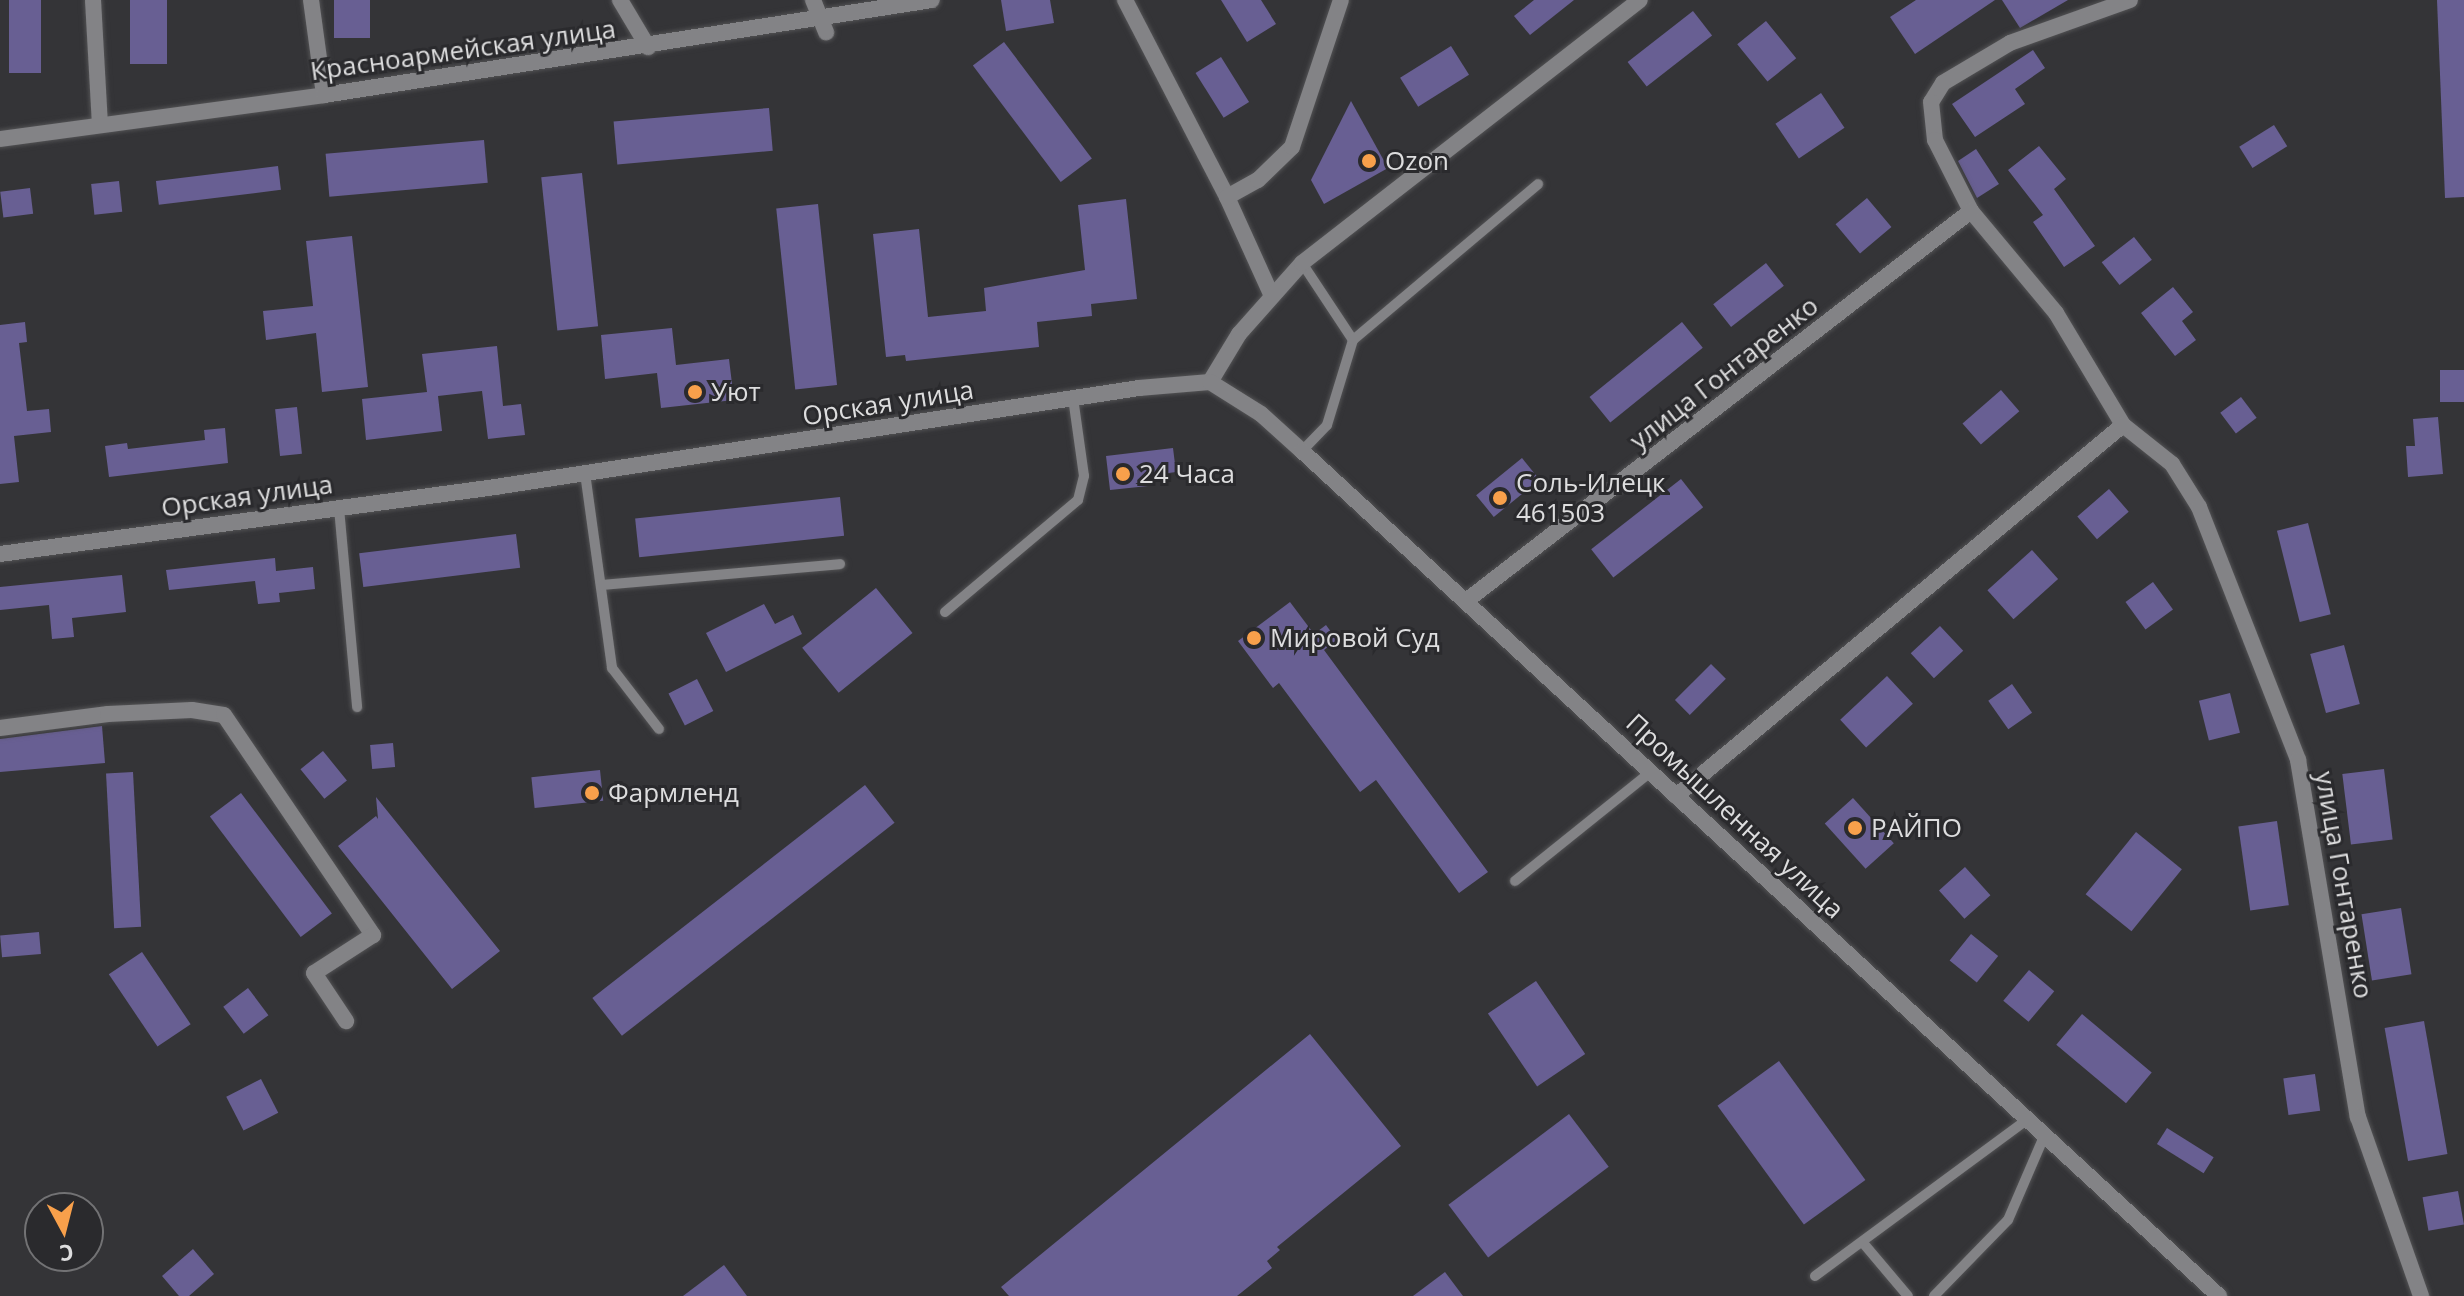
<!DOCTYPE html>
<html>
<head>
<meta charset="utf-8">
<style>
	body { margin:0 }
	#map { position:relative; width:2464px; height:1296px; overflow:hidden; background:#343437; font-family:"Open Sans",sans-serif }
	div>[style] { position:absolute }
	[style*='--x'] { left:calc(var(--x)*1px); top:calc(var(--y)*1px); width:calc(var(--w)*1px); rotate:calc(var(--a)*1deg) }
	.building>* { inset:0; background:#685f93; transform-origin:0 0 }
	.roads { filter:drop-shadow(0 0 2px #525254) drop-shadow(0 0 2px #525254) }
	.service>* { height:10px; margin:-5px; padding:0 5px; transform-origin:5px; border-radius:5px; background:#838386 }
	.minor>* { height:16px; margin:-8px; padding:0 8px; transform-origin:8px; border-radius:8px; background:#838386 }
	.tertiary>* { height:16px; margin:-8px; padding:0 8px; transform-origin:8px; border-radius:8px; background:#838386 }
	.dots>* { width:22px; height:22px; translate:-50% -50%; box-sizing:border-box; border:4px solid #2a2a2d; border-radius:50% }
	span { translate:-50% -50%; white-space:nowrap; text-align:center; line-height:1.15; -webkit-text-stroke:6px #2a2a2d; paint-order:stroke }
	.street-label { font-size:26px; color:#ddddde }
	.poi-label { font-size:26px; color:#ddddde }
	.left { translate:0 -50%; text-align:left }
	.north { position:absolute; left:24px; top:1192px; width:80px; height:80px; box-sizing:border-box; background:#2a2a2d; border:2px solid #727274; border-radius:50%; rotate:173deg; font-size:22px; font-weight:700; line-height:32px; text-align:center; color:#ddddde }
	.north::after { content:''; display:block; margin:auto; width:28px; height:36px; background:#f8a04b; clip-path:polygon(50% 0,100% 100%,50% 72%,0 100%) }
</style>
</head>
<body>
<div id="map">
	<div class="building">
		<div style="left:9px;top:0;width:32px;height:73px"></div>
		<div style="left:130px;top:0;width:37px;height:64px"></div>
		<div style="left:334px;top:0;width:36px;height:38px"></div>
		<div style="clip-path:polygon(1001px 0,1050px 0,1054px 23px,1006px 31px)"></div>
		<div style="clip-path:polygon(1221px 0,1261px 0,1276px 24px,1247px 42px)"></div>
		<div style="clip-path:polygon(1534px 0,1574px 0,1530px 35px,1514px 16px)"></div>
		<div style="clip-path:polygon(1916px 0,1995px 0,1915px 54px,1890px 17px)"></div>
		<div style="clip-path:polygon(2002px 0,2068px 0,2020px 28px)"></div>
		<div style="clip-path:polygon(2437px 0,2464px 0,2464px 197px,2445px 198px)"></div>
		<div style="left:1693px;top:11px;width:31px;height:83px;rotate:52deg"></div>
		<div style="left:1766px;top:21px;width:48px;height:37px;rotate:51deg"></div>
		<div style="left:1004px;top:42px;width:146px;height:39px;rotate:53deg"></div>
		<div style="left:1451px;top:46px;width:34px;height:60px;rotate:58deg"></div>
		<div style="clip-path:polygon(2033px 50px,2045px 68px,2015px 89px,2025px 104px,1975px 137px,1952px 104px)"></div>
		<div style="left:1221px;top:57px;width:53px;height:30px;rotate:58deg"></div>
		<div style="left:1821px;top:93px;width:42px;height:55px;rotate:56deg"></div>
		<div style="clip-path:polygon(1351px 101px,1388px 168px,1324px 204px,1311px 180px)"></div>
		<div style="left:769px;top:108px;width:43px;height:156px;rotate:85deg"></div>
		<div style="left:2274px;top:125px;width:25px;height:41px;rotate:58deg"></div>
		<div style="left:484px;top:140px;width:43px;height:159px;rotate:85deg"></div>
		<div style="clip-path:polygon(2039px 146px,2066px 179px,2054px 189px,2095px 246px,2064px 267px,2033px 222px,2043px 215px,2008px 170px)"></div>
		<div style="clip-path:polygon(1976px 149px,1999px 184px,1977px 198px,1958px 161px)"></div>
		<div style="left:278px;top:166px;width:24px;height:123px;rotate:83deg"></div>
		<div style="left:582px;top:173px;width:154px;height:41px;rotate:84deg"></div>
		<div style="left:119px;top:181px;width:31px;height:28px;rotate:84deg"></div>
		<div style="left:30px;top:188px;width:26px;height:30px;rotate:83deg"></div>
		<div style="left:1867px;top:198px;width:38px;height:41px;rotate:50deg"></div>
		<div style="clip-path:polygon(1126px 199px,1137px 299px,1091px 304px,1092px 316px,1037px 322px,1039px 347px,906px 361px,905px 355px,886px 357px,873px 234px,919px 229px,928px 317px,986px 311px,984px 288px,1085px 270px,1078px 205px)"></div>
		<div style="left:818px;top:204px;width:182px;height:42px;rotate:84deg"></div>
		<div style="clip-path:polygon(352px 236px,368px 387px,322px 392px,316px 333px,266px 340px,263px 311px,313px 306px,306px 241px)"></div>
		<div style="left:2134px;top:237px;width:29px;height:41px;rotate:52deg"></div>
		<div style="left:1766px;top:263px;width:29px;height:67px;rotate:52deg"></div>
		<div style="clip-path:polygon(2173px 287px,2193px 312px,2182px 321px,2196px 340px,2175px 356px,2141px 313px)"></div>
		<div style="clip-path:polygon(25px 322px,27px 342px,19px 343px,27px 411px,49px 409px,51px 432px,14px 436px,19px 482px,0 484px,0 325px)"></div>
		<div style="left:1682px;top:322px;width:33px;height:119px;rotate:51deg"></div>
		<div style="clip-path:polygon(672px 328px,676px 365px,729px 359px,734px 400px,661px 408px,657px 373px,605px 379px,601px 335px)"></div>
		<div style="clip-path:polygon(497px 346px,503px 406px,521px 404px,525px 435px,488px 439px,482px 391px,438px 396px,442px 431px,366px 440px,362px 399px,427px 392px,422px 354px)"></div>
		<div style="left:2464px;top:370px;width:32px;height:24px;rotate:90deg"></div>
		<div style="left:2001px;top:390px;width:28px;height:51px;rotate:49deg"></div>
		<div style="left:2241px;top:397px;width:26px;height:26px;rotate:53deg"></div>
		<div style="left:297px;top:407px;width:47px;height:22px;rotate:84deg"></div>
		<div style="clip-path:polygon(2438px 417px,2443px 474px,2408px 477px,2406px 446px,2415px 446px,2413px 419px)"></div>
		<div style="clip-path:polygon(225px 428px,228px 463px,109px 477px,105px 446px,127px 443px,128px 449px,205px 440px,204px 430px)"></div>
		<div style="clip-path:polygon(1173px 448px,1176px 472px,1147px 476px,1148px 486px,1110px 490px,1106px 456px)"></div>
		<div style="left:1522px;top:458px;width:28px;height:59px;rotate:51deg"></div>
		<div style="left:1681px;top:479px;width:36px;height:114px;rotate:52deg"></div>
		<div style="left:2109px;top:489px;width:30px;height:42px;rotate:49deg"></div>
		<div style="left:840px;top:497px;width:39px;height:206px;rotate:84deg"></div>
		<div style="left:2308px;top:523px;width:94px;height:32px;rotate:76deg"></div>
		<div style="left:516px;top:534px;width:34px;height:158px;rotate:83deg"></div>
		<div style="left:2032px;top:550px;width:39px;height:60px;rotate:48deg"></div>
		<div style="clip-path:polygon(275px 558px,276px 571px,313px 567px,315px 589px,279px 593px,280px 602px,258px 604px,255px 581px,169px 590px,166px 570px)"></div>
		<div style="clip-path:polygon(122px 575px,126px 612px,72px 618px,74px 637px,52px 639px,49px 605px,0 610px,0 587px)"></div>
		<div style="left:2153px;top:582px;width:34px;height:34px;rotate:54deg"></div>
		<div style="left:876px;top:588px;width:58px;height:95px;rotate:51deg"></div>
		<div style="clip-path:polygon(1290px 602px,1314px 634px,1326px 625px,1337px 640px,1324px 650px,1488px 872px,1459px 893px,1376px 780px,1360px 792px,1279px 683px,1273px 688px,1238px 641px)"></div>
		<div style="clip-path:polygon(764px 604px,775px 624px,793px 615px,802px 634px,726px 672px,706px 633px)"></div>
		<div style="left:1940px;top:626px;width:34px;height:40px;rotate:47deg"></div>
		<div style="left:2344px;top:645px;width:61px;height:35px;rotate:75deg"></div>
		<div style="left:1711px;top:664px;width:21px;height:51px;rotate:45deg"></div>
		<div style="left:1887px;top:676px;width:38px;height:64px;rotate:47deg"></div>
		<div style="left:697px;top:679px;width:36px;height:32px;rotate:63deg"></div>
		<div style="left:2012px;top:684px;width:35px;height:29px;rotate:55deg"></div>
		<div style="left:2230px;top:693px;width:41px;height:32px;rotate:76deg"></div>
		<div style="clip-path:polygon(102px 726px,105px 763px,0 772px,0 739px)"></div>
		<div style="left:393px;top:743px;width:24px;height:23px;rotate:85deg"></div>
		<div style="left:323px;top:751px;width:38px;height:29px;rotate:51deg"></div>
		<div style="left:2384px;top:769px;width:71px;height:42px;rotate:83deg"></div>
		<div style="left:600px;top:770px;width:31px;height:69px;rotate:84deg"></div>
		<div style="left:133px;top:772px;width:155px;height:27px;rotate:87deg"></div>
		<div style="left:865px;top:785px;width:48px;height:346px;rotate:52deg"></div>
		<div style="left:241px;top:793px;width:151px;height:39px;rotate:53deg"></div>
		<div style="clip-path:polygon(376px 797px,500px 951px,452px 989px,338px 846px,376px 816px,378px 819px)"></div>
		<div style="left:1853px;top:798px;width:61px;height:38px;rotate:48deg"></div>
		<div style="left:2277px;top:821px;width:85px;height:39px;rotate:82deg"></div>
		<div style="left:2136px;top:832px;width:59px;height:80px;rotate:39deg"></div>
		<div style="left:1965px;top:867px;width:38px;height:35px;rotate:48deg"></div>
		<div style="left:2401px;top:908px;width:67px;height:40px;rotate:81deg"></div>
		<div style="left:39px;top:932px;width:22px;height:39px;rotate:85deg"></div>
		<div style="left:1971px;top:934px;width:35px;height:34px;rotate:39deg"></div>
		<div style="left:142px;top:952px;width:87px;height:40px;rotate:56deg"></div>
		<div style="left:2029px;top:970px;width:33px;height:40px;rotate:40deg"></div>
		<div style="left:1536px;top:981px;width:88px;height:58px;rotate:56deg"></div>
		<div style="left:248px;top:988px;width:34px;height:31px;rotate:53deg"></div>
		<div style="left:2082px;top:1014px;width:91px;height:40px;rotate:40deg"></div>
		<div style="left:2424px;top:1021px;width:135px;height:40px;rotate:80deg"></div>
		<div style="clip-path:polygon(1310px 1034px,1401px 1146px,1277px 1247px,1280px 1250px,1267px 1261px,1272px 1268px,1237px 1296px,1009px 1296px,1001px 1287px)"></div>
		<div style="left:1779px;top:1061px;width:147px;height:76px;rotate:54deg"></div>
		<div style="left:2315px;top:1074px;width:37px;height:32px;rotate:82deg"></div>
		<div style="left:261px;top:1079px;width:38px;height:39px;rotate:63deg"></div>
		<div style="left:1569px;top:1114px;width:66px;height:151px;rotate:53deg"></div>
		<div style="left:2167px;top:1128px;width:55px;height:19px;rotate:32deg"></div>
		<div style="left:2458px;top:1191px;width:34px;height:36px;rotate:80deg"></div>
		<div style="clip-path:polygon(193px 1249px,214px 1274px,189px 1296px,179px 1296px,162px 1276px)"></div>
		<div style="clip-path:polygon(724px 1265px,747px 1296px,683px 1296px)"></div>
		<div style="clip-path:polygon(1445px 1272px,1463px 1296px,1413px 1296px)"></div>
	</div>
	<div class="roads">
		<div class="service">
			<div style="--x:1302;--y:263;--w:92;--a:56.5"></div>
			<div style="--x:1302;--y:451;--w:36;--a:-46"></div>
			<div style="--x:1327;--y:425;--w:89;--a:-73"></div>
			<div style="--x:1353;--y:340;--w:242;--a:-40.1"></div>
			<div style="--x:585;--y:473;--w:197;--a:82.1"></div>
			<div style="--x:612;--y:668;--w:77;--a:52.4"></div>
			<div style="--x:339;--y:508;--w:200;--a:84.8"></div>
			<div style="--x:601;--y:585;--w:240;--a:-5"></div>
			<div style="--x:945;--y:612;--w:174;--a:-40.1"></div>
			<div style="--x:1078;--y:500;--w:25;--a:-76"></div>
			<div style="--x:1084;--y:476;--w:79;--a:-98"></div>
			<div style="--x:1515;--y:881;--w:176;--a:-38.8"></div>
			<div style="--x:1864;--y:1244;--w:68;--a:49.8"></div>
			<div style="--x:1815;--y:1276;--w:265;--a:-36.4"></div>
			<div style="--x:1934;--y:1296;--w:106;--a:-45.8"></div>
			<div style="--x:2008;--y:1220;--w:94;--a:-66.7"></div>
		</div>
		<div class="minor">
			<div style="--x:93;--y:0;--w:125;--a:86.8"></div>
			<div style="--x:311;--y:0;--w:96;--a:82.2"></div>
			<div style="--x:620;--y:0;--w:55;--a:59.2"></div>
			<div style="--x:813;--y:0;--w:35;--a:68"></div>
			<div style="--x:1125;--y:0;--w:222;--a:62.6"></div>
			<div style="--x:1227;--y:197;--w:107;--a:65.6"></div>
			<div style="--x:2130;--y:0;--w:127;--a:160.3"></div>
			<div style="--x:2010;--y:43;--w:78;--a:149.2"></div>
			<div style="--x:1943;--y:83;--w:22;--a:122"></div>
			<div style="--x:1931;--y:102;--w:38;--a:84"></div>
			<div style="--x:1935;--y:140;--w:80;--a:63.1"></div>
			<div style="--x:1971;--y:211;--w:133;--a:50.2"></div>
			<div style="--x:2056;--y:313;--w:131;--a:59.1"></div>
			<div style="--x:2123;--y:425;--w:63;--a:38.5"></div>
			<div style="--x:2172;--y:464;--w:51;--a:57.9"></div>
			<div style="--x:2199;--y:507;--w:272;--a:68.6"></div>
			<div style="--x:2298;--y:760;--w:362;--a:80.5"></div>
			<div style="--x:2358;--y:1117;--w:190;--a:70.6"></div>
			<div style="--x:0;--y:139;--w:327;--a:-7.7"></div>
			<div style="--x:324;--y:95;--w:615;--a:-8.88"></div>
			<div style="--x:1227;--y:197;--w:35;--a:-29"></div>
			<div style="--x:1258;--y:180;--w:47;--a:-44.1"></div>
			<div style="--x:1292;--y:147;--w:155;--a:-71.6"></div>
			<div style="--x:1210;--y:382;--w:56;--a:-58.9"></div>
			<div style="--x:1239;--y:334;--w:95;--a:-48.4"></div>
			<div style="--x:1302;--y:263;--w:428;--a:-37.9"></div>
			<div style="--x:1466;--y:601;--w:638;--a:-37.68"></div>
			<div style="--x:0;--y:728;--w:109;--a:-7.4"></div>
			<div style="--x:108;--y:714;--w:84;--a:-2.7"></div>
			<div style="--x:192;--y:710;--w:32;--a:9"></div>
			<div style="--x:224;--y:715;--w:266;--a:55.9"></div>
			<div style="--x:373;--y:935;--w:70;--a:147.2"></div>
			<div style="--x:314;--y:973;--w:58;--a:56.3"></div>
			<div style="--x:1676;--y:796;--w:581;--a:-39.69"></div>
		</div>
		<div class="tertiary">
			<div style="--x:0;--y:554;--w:500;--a:-7.7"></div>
			<div style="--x:495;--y:487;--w:652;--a:-8.74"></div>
			<div style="--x:1139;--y:388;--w:71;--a:-4.8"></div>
			<div style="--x:1210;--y:382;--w:60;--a:32.1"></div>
			<div style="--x:1261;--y:414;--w:55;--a:42.1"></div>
			<div style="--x:1302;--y:451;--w:1247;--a:42.66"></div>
		</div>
	</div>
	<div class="dots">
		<div style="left:1369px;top:161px;background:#f8a04b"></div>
		<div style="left:695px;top:392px;background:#f8a04b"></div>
		<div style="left:1123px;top:474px;background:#f8a04b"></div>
		<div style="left:1500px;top:498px;background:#f8a04b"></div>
		<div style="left:1254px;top:638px;background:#f8a04b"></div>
		<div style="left:592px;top:793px;background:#f8a04b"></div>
		<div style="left:1855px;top:828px;background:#f8a04b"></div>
	</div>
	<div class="street-label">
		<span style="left:463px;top:50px;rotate:-8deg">Красноармейская улица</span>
		<span style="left:1724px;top:373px;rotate:-38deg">улица Гонтаренко</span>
		<span style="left:888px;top:403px;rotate:-9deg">Орская улица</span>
		<span style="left:247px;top:496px;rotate:-8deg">Орская улица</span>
		<span style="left:1735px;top:816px;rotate:43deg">Промышленная улица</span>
		<span style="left:2344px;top:885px;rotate:80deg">улица Гонтаренко</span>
	</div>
	<div class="poi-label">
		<span class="left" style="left:1385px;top:161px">Ozon</span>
		<span class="left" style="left:711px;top:392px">Уют</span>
		<span class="left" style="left:1139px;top:474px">24 Часа</span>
		<span class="left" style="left:1516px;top:498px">Соль-Илецк<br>461503</span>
		<span class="left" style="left:1270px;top:638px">Мировой Суд</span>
		<span class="left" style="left:608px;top:793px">Фармленд</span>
		<span class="left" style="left:1871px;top:828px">РАЙПО</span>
	</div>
	<div class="north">С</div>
</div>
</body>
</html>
